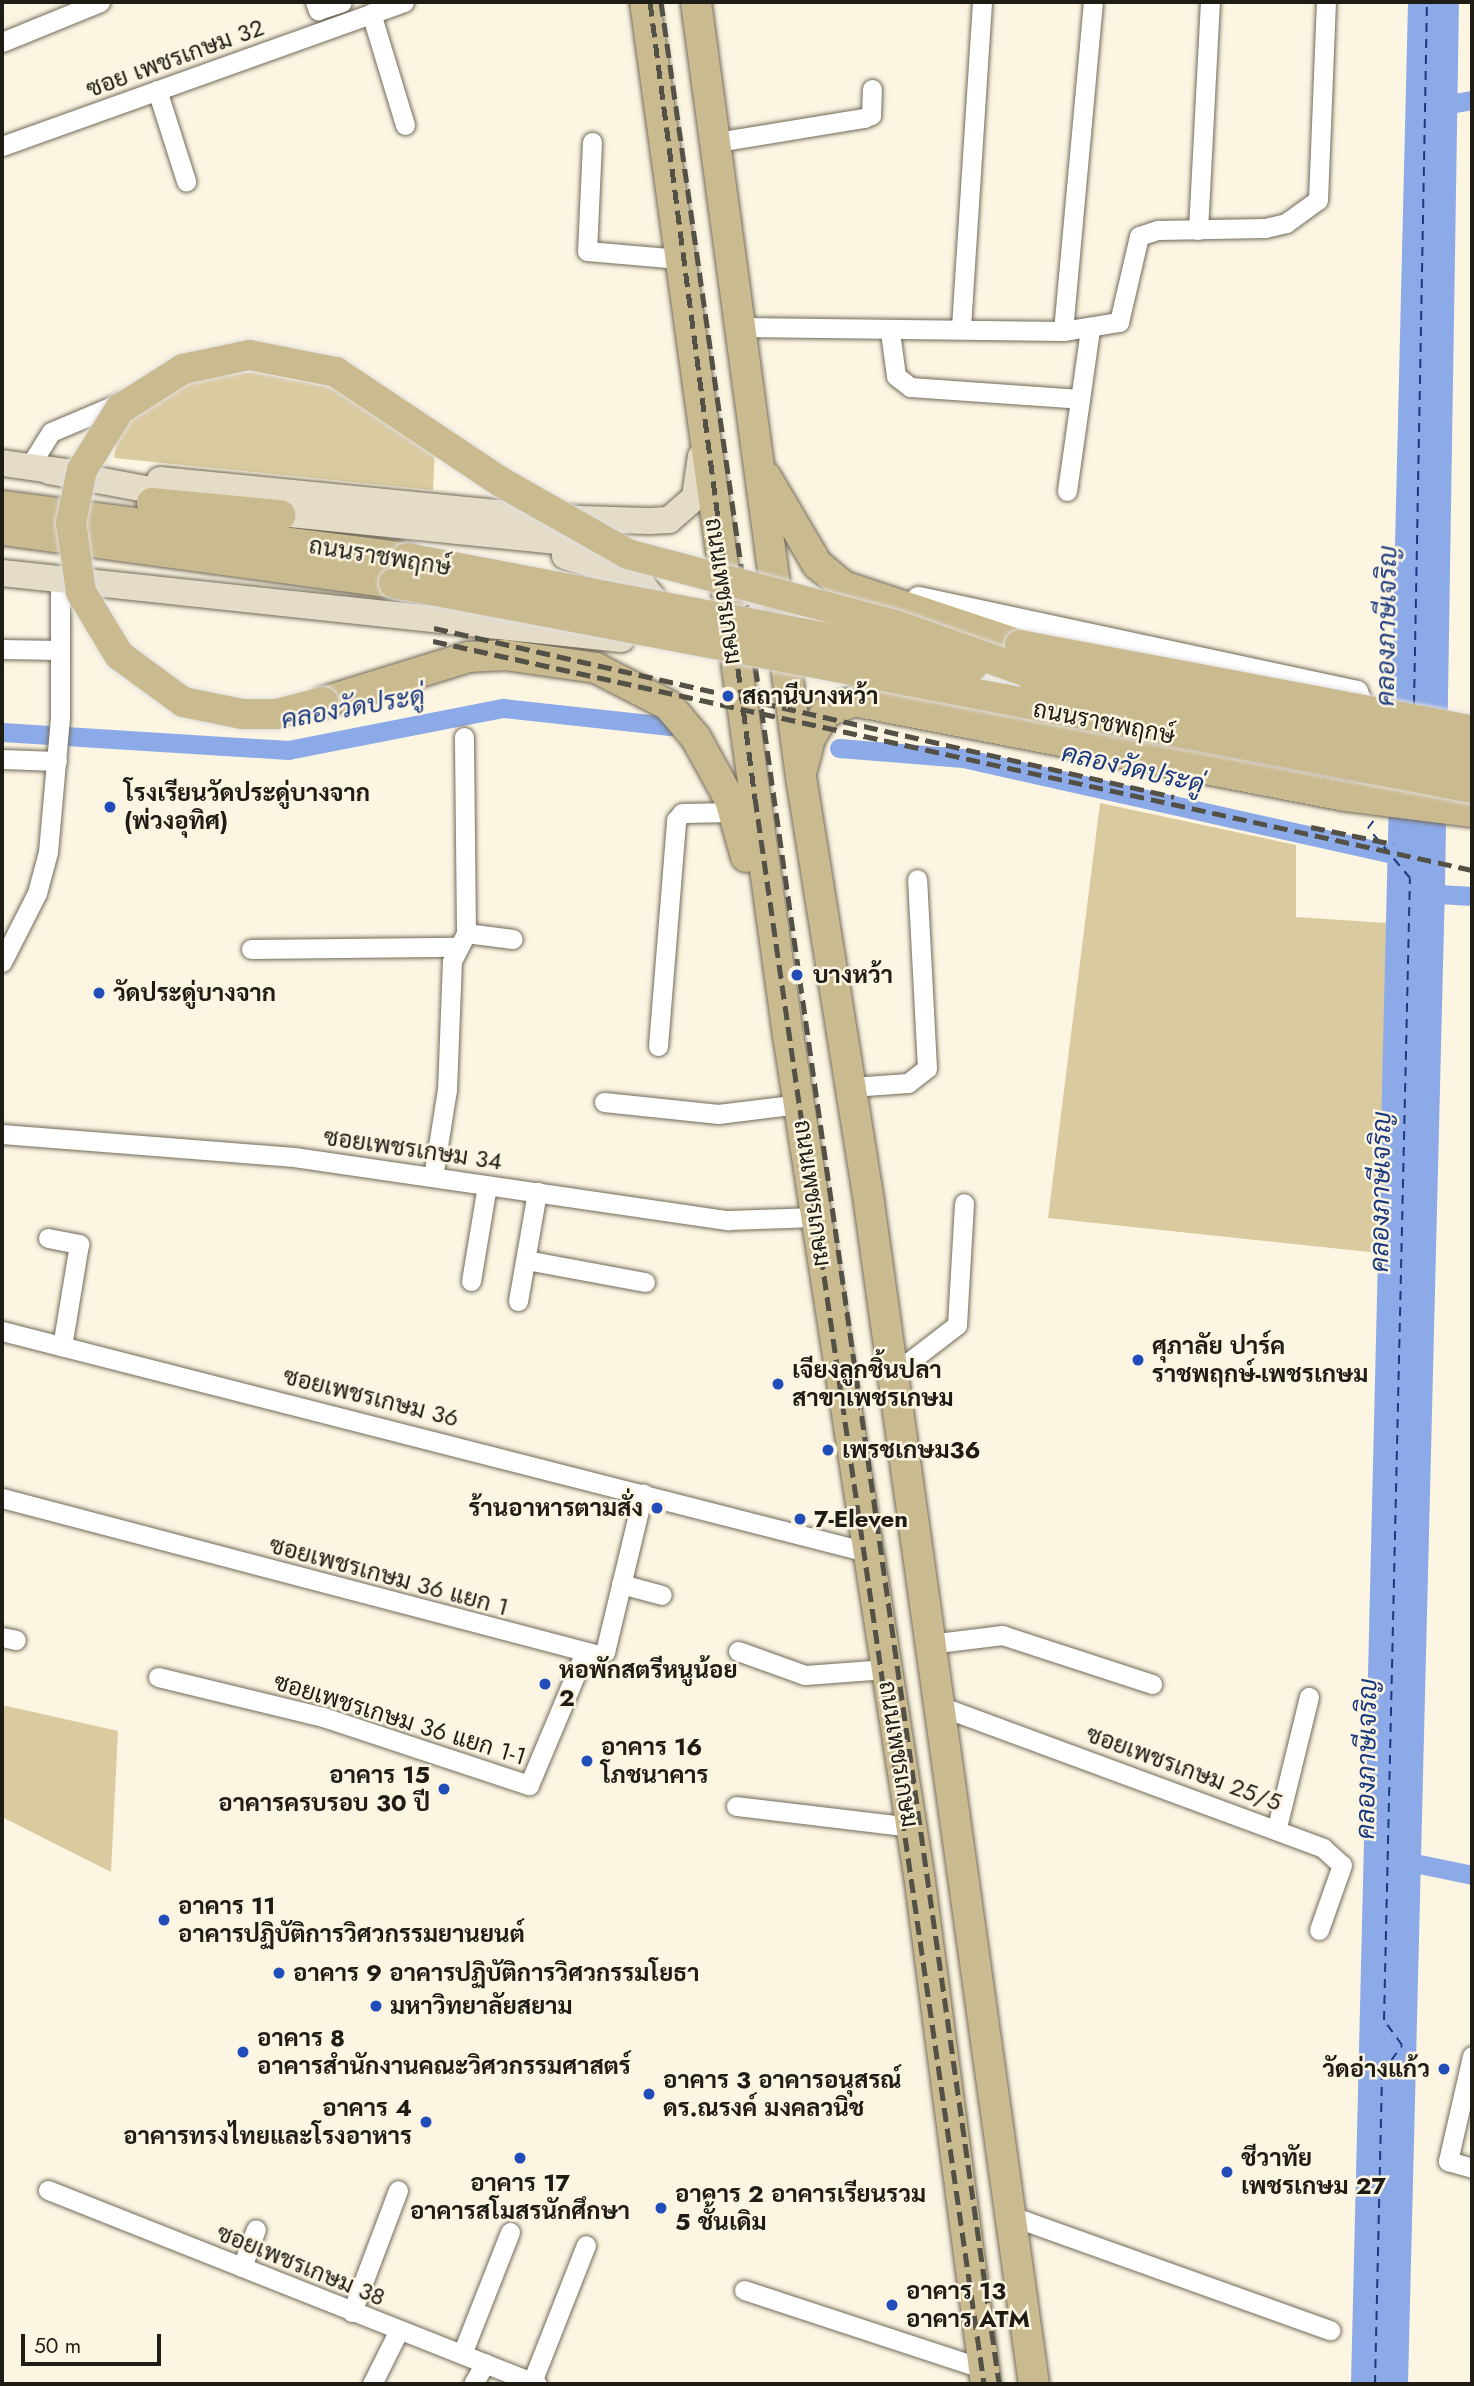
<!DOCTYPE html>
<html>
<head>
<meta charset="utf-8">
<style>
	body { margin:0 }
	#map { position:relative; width:1474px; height:2386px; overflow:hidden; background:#fcf5e2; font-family:Jost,Sarabun,sans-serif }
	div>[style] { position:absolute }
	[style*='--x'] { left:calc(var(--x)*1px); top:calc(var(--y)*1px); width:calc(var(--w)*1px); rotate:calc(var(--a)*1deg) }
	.green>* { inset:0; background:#dacaa0 }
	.water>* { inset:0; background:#8caae7 }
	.canal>* { height:19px; margin:-9.5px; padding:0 9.5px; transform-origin:9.5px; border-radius:9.5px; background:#8caae7 }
	.ferry>* { height:2px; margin-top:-1px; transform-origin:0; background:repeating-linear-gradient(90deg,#1a397f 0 9px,transparent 0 16px) }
	.roads { filter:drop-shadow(0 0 2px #716a5a) drop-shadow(0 0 2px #716a5a) }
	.minor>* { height:19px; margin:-9.5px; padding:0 9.5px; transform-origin:9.5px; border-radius:9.5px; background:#fff }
	.tertiary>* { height:23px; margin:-11.5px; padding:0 11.5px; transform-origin:11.5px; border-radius:11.5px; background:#fff }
	.secondary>* { height:26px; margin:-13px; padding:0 13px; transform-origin:13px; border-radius:13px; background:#e4dcc7 }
	.primary>* { height:30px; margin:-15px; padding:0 15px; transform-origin:15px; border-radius:15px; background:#caba8f }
	.rail>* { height:5px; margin-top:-2.5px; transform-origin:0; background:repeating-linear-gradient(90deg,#535046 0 14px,transparent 0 21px) }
	.bridges { filter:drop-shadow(0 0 2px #e0dfde) drop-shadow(0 0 2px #e0dfde) }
	.primary-bridge>* { height:30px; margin:-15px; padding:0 15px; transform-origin:15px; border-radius:15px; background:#caba8f }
	.dots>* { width:19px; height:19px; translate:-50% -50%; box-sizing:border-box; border:4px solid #fcf5e2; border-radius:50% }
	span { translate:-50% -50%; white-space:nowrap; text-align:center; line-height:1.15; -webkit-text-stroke:5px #fcf5e2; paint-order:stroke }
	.street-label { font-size:24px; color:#1e1c15 }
	.poi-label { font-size:24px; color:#1e1c15; font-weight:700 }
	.left { translate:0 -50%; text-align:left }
	.right { translate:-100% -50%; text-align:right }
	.water-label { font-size:26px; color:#1a397f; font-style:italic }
	.frame { position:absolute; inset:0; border:4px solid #1e1c15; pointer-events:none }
	.scale { position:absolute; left:21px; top:2334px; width:140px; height:32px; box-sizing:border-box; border:4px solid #1e1c15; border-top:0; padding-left:9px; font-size:21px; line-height:24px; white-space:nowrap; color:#1e1c15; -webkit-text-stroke:5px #fcf5e2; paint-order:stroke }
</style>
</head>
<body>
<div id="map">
	<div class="green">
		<div style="clip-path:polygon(251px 372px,351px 391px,435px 450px,433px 490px,114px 458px,124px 389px)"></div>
		<div style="clip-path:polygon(1100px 803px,1296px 845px,1296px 917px,1387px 923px,1379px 1253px,1048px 1218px)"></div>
		<div style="clip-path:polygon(2px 1705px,118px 1731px,111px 1872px,2px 1817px)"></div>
	</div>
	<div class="water">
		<div style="clip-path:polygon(1408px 2px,1459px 2px,1445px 885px,1408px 2384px,1351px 2384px)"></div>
	</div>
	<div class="canal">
		<div style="--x:1432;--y:107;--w:41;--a:-9.9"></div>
		<div style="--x:2;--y:732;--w:287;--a:3.6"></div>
		<div style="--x:288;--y:750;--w:219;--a:-11.1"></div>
		<div style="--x:503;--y:708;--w:168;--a:6.2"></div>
		<div style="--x:839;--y:748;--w:124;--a:4.6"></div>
		<div style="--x:963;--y:758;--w:460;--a:12.6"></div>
		<div style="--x:1421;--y:893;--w:51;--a:3.4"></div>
		<div style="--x:1395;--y:1859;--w:79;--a:11.7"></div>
	</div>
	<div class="ferry">
		<div style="--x:1414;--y:704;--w:702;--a:-88.94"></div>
		<div style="--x:1375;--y:2384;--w:311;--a:-88.7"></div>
		<div style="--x:1382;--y:2073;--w:34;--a:-54"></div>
		<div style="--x:1402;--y:2045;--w:31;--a:-126"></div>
		<div style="--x:1384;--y:2020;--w:1142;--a:-88.7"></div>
		<div style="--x:1410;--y:878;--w:65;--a:-130"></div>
		<div style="--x:1368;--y:828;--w:18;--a:-52"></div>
	</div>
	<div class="roads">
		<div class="minor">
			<div style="--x:315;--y:2;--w:9;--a:69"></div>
			<div style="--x:318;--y:10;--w:25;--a:-18"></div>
			<div style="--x:371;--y:13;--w:117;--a:73.1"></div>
			<div style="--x:2;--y:42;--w:106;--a:-22.2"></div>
			<div style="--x:157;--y:90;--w:96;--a:72.3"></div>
			<div style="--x:592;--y:142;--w:109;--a:92.6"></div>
			<div style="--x:587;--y:251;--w:93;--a:4.9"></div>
			<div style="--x:717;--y:142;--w:149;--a:-9.3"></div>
			<div style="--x:864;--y:118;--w:8;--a:-23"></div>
			<div style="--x:871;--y:115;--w:26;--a:-88"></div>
			<div style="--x:2;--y:146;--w:427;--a:-19.7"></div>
			<div style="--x:1198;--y:230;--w:228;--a:-87"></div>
			<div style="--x:741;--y:327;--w:322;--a:0.7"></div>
			<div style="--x:1063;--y:331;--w:57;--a:-9.1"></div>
			<div style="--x:1119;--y:322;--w:88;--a:-76.9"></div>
			<div style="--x:1139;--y:236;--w:20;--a:-18"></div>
			<div style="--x:1158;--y:230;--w:107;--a:-1.1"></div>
			<div style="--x:1265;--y:228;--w:22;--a:-13"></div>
			<div style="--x:1286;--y:223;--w:39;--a:-36"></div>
			<div style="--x:1318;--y:200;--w:198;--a:-87.7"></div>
			<div style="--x:961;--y:327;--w:326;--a:-86.3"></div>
			<div style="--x:1063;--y:331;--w:330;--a:-84.8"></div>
			<div style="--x:890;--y:332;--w:44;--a:82.2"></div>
			<div style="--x:896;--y:376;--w:18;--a:38"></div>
			<div style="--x:910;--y:387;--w:170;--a:4"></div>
			<div style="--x:29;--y:467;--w:41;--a:-57.8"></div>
			<div style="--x:51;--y:432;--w:79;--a:-23"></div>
			<div style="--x:1067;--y:491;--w:163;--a:-81.9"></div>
			<div style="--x:2;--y:649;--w:58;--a:1"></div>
			<div style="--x:2;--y:759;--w:55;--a:2.1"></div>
			<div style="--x:466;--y:933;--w:47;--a:7.3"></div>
			<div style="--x:251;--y:949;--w:206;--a:-0.6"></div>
			<div style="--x:2;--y:962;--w:77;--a:-63.1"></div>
			<div style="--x:37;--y:893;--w:42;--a:-75"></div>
			<div style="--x:48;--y:852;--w:136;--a:-84.9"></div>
			<div style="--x:60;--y:717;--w:139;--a:-90"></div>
			<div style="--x:658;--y:1046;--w:227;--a:-85.4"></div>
			<div style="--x:676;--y:820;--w:9;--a:-49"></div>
			<div style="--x:682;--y:813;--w:52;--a:-1.1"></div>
			<div style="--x:851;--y:1087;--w:57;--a:-4"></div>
			<div style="--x:908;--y:1083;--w:24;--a:-38"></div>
			<div style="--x:927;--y:1068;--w:189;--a:-93"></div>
			<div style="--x:604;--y:1102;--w:115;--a:6"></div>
			<div style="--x:718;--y:1114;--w:83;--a:-7"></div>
			<div style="--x:2;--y:1134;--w:293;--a:4.5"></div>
			<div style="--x:294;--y:1157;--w:439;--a:8.3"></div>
			<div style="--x:728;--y:1220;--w:88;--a:-2"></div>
			<div style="--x:433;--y:1177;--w:88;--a:-80.9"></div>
			<div style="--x:447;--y:1090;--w:129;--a:-87.8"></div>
			<div style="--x:452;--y:961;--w:31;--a:-63"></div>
			<div style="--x:466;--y:933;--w:196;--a:-90.6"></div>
			<div style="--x:48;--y:1238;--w:32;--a:11"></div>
			<div style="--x:79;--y:1244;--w:104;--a:99.4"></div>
			<div style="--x:526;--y:1260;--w:121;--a:10.5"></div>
			<div style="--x:471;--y:1281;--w:97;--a:-80.5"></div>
			<div style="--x:518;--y:1301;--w:111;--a:-80.1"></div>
			<div style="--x:2;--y:1331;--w:893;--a:14.33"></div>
			<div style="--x:892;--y:1375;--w:82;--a:-37.6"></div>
			<div style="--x:957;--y:1325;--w:122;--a:-86.7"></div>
			<div style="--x:2;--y:1498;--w:617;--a:14.73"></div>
			<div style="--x:599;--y:1655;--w:7;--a:-27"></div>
			<div style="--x:605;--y:1652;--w:163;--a:-76.5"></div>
			<div style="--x:621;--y:1584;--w:42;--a:15"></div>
			<div style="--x:2;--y:1637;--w:14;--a:12"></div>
			<div style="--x:929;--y:1644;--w:74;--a:-7"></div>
			<div style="--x:1002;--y:1635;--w:158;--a:18.1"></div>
			<div style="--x:738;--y:1651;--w:71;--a:19.7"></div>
			<div style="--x:805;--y:1675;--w:81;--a:-4.2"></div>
			<div style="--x:158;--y:1677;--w:170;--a:13.6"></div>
			<div style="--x:323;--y:1717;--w:217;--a:18.3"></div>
			<div style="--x:529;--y:1785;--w:142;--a:-67.2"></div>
			<div style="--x:937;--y:1705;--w:412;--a:20.3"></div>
			<div style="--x:1323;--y:1848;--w:25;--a:42"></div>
			<div style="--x:1342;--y:1865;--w:69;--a:109.5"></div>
			<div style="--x:736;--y:1806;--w:176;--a:6.8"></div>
			<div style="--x:1277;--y:1827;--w:134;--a:-76.2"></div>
			<div style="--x:1472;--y:2056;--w:108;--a:102.9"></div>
			<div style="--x:1448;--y:2161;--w:25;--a:16"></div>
			<div style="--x:48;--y:2190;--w:526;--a:21.64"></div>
			<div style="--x:1014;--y:2217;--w:336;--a:19.7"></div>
			<div style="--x:242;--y:2267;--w:40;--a:-69.8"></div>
			<div style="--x:744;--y:2290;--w:253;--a:18.2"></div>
			<div style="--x:352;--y:2312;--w:130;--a:-69.3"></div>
			<div style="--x:462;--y:2354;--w:131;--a:-68.5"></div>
			<div style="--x:532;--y:2382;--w:147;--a:-68.5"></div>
			<div style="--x:372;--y:2384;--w:60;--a:-63.4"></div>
			<div style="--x:473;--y:2384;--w:24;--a:-60"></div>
		</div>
		<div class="tertiary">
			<div style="--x:918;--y:598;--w:448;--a:12.1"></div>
			<div style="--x:1356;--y:692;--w:30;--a:67"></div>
		</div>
		<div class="secondary">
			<div style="--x:2;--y:463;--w:65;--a:8"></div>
			<div style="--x:49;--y:471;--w:135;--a:10.6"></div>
			<div style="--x:160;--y:480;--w:389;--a:5.6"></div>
			<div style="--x:547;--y:518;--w:103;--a:1.7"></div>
			<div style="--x:650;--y:521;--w:19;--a:-3"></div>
			<div style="--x:669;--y:520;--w:35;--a:-41"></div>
			<div style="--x:695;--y:497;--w:41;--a:-81.7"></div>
			<div style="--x:261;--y:511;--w:357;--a:5.8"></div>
			<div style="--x:565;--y:556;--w:75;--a:17"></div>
			<div style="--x:637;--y:578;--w:28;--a:52"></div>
			<div style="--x:654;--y:600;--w:21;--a:101"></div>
			<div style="--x:2;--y:573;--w:623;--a:6.09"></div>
			<div style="--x:725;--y:577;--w:22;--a:39"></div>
			<div style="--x:742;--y:591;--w:58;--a:59"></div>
		</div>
		<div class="primary">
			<div style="--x:645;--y:2;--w:1043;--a:82.12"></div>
			<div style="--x:788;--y:1035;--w:857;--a:81.14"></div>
			<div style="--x:920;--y:1882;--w:506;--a:82.51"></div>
			<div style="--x:696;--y:2;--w:782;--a:82.28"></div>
			<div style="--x:801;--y:777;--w:431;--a:80.9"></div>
			<div style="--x:869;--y:1203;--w:1192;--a:82.05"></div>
			<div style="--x:766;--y:477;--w:101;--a:59.6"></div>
			<div style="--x:817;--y:564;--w:34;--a:40"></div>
			<div style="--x:843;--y:586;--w:187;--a:18.4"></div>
			<div style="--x:152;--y:503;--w:129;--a:5.4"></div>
			<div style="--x:2;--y:506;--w:408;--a:7.3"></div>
			<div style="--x:2;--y:530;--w:396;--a:7.7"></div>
			<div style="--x:323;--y:702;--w:152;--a:-17.2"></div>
			<div style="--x:468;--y:657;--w:37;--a:-3"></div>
			<div style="--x:505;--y:655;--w:92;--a:8.1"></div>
			<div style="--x:596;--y:668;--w:81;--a:27.2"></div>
			<div style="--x:668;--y:705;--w:43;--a:49.7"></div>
			<div style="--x:696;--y:738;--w:71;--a:61.3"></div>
			<div style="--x:730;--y:800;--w:59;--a:74.3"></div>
			<div style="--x:803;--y:766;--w:29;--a:-76"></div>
			<div style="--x:810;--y:738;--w:31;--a:-58"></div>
			<div style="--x:826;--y:712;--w:30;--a:-21"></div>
			<div style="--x:854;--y:701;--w:500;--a:10.95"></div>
			<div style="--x:1345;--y:796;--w:128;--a:7.2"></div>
		</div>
	</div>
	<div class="rail">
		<div style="--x:650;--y:2;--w:803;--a:82.49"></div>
		<div style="--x:755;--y:798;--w:1602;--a:81.78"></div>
		<div style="--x:661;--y:2;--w:2406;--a:81.92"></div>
		<div style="--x:434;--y:628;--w:759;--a:12.86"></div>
		<div style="--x:433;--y:641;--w:1064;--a:12.43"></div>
		<div style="--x:1311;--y:827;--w:84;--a:11.7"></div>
	</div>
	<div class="bridges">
		<div class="primary-bridge">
			<div style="--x:407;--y:558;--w:576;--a:10.8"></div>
			<div style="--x:394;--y:583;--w:1097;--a:10.77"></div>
			<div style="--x:1020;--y:645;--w:460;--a:10.7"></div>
			<div style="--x:1032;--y:677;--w:447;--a:10.4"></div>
			<div style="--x:323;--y:702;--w:48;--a:165.4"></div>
			<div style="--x:277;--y:714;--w:35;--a:180"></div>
			<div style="--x:242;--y:714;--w:60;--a:-168.5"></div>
			<div style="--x:183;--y:702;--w:79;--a:-143.7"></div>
			<div style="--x:119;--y:655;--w:74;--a:-121.1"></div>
			<div style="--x:81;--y:592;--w:70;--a:-98.2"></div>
			<div style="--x:71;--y:523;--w:54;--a:-78.3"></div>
			<div style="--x:82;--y:470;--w:72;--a:-58.1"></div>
			<div style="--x:120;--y:409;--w:75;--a:-32.4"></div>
			<div style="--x:183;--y:369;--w:67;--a:-12"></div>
			<div style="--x:249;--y:355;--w:89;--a:11.1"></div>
			<div style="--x:336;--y:372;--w:198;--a:33.7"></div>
			<div style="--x:501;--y:482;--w:146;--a:29.6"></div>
			<div style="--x:628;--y:554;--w:276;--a:14.9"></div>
			<div style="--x:895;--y:625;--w:164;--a:19.5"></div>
		</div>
	</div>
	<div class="dots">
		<div style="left:728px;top:696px;background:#214dbb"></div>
		<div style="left:110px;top:807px;background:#214dbb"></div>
		<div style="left:797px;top:975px;background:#214dbb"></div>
		<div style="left:99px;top:993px;background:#214dbb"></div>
		<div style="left:1138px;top:1360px;background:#214dbb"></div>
		<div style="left:778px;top:1384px;background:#214dbb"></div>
		<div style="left:828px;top:1450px;background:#214dbb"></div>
		<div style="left:657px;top:1508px;background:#214dbb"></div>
		<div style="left:800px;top:1519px;background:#214dbb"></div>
		<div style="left:545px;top:1684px;background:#214dbb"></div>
		<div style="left:587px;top:1761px;background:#214dbb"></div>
		<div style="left:444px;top:1789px;background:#214dbb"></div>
		<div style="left:164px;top:1920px;background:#214dbb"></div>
		<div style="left:279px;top:1973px;background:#214dbb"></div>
		<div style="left:376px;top:2006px;background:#214dbb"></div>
		<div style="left:243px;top:2052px;background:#214dbb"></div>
		<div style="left:1444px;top:2069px;background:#214dbb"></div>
		<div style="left:649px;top:2094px;background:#214dbb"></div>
		<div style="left:426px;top:2122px;background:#214dbb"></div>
		<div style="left:520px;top:2158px;background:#214dbb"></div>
		<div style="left:1227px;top:2172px;background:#214dbb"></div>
		<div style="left:661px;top:2208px;background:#214dbb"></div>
		<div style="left:892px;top:2305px;background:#214dbb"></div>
	</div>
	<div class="street-label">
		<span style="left:175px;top:58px;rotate:-20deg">ซอย เพชรเกษม 32</span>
		<span style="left:380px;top:556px;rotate:9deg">ถนนราชพฤกษ์</span>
		<span style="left:724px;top:591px;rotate:82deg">ถนนเพชรเกษม</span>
		<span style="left:1104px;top:722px;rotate:11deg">ถนนราชพฤกษ์</span>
		<span style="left:413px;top:1149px;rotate:8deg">ซอยเพชรเกษม 34</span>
		<span style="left:813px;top:1193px;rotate:82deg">ถนนเพชรเกษม</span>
		<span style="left:371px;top:1397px;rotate:14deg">ซอยเพชรเกษม 36</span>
		<span style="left:389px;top:1576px;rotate:15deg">ซอยเพชรเกษม 36 แยก 1</span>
		<span style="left:400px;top:1719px;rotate:17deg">ซอยเพชรเกษม 36 แยก 1-1</span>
		<span style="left:899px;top:1754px;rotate:81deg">ถนนเพชรเกษม</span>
		<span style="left:1184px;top:1768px;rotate:20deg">ซอยเพชรเกษม 25/5</span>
		<span style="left:301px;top:2265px;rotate:22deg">ซอยเพชรเกษม 38</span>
	</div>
	<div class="poi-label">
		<span class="left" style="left:742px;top:696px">สถานีบางหว้า</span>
		<span class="left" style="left:124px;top:807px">โรงเรียนวัดประดู่บางจาก<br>(พ่วงอุทิศ)</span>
		<span class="left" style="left:813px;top:975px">บางหว้า</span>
		<span class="left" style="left:113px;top:993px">วัดประดู่บางจาก</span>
		<span class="left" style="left:1152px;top:1360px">ศุภาลัย ปาร์ค<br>ราชพฤกษ์-เพชรเกษม</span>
		<span class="left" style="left:792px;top:1384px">เจียงลูกชิ้นปลา<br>สาขาเพชรเกษม</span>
		<span class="left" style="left:842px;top:1450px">เพรชเกษม36</span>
		<span class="right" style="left:643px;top:1508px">ร้านอาหารตามสั่ง</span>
		<span class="left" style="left:814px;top:1519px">7-Eleven</span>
		<span class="left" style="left:559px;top:1684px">หอพักสตรีหนูน้อย<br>2</span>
		<span class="left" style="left:601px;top:1761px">อาคาร 16<br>โภชนาคาร</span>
		<span class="right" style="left:430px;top:1789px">อาคาร 15<br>อาคารครบรอบ 30 ปี</span>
		<span class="left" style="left:178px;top:1920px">อาคาร 11<br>อาคารปฏิบัติการวิศวกรรมยานยนต์</span>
		<span class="left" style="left:293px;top:1973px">อาคาร 9 อาคารปฏิบัติการวิศวกรรมโยธา</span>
		<span class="left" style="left:390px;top:2006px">มหาวิทยาลัยสยาม</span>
		<span class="left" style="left:257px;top:2052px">อาคาร 8<br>อาคารสำนักงานคณะวิศวกรรมศาสตร์</span>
		<span class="right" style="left:1430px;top:2069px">วัดอ่างแก้ว</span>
		<span class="left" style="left:663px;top:2094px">อาคาร 3 อาคารอนุสรณ์<br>ดร.ณรงค์ มงคลวนิช</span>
		<span class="right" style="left:412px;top:2122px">อาคาร 4<br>อาคารทรงไทยและโรงอาหาร</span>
		<span class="left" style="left:1241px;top:2172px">ชีวาทัย<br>เพชรเกษม 27</span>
		<span style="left:520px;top:2197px">อาคาร 17<br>อาคารสโมสรนักศึกษา</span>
		<span class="left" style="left:675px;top:2208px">อาคาร 2 อาคารเรียนรวม<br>5 ชั้นเดิม</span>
		<span class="left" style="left:906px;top:2305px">อาคาร 13<br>อาคาร ATM</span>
	</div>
	<div class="water-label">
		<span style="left:1387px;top:626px;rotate:-89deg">คลองภาษีเจริญ</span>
		<span style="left:353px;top:708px;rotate:-10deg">คลองวัดประดู่</span>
		<span style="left:1133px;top:769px;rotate:13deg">คลองวัดประดู่</span>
		<span style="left:1381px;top:1192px;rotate:-89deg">คลองภาษีเจริญ</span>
		<span style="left:1367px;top:1759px;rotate:-89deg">คลองภาษีเจริญ</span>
	</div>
	<div class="frame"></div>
	<div class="scale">50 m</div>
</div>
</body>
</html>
